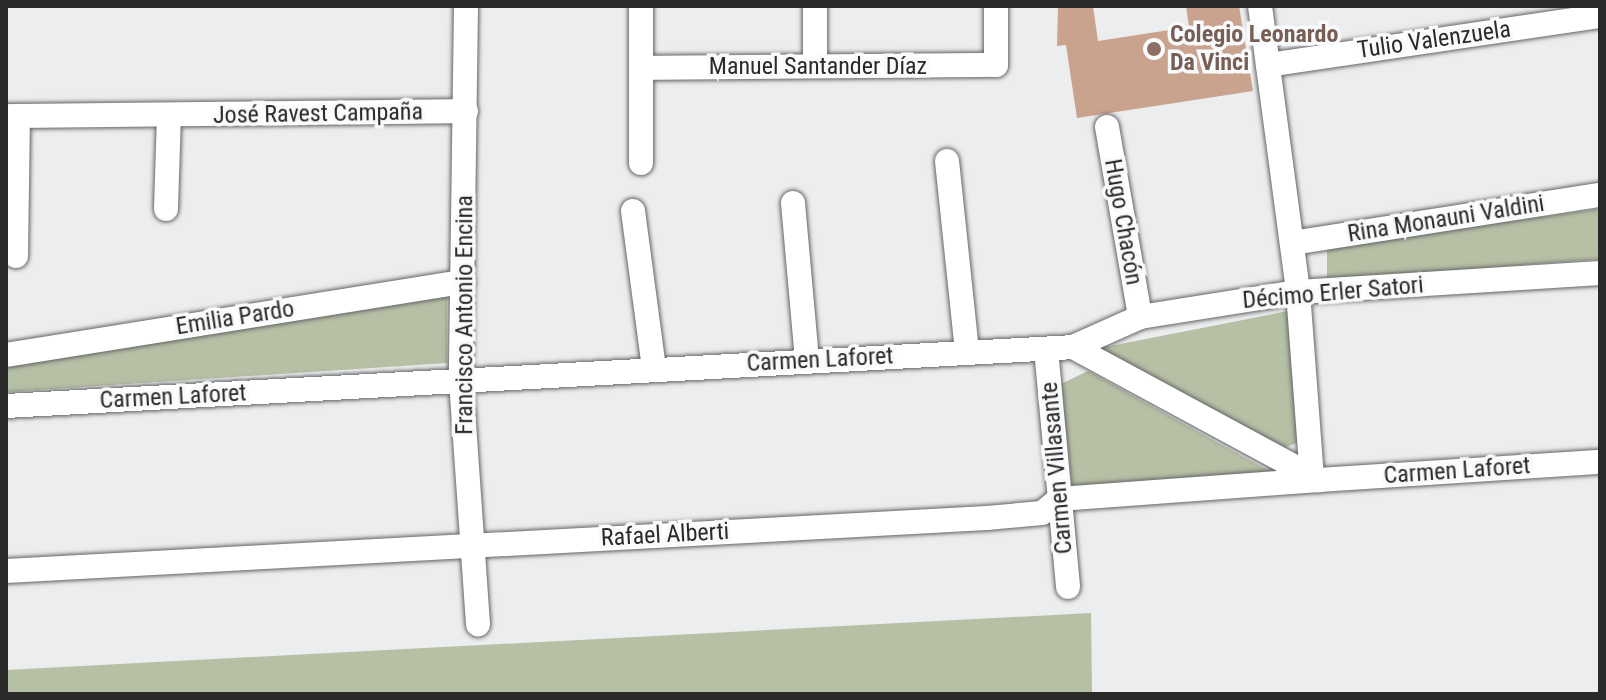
<!DOCTYPE html>
<html>
<head>
<meta charset="utf-8">
<style>
	body { margin:0 }
	#map { position:relative; width:1606px; height:700px; overflow:hidden; background:#ecedee; font-family:"Roboto Condensed",sans-serif }
	div>[style] { position:absolute }
	[style*='--x'] { left:calc(var(--x)*1px); top:calc(var(--y)*1px); width:calc(var(--w)*1px); rotate:calc(var(--a)*1deg) }
	.green>* { inset:0; background:#b6c0a5 }
	.building>* { inset:0; background:#caa38e }
	.roads { filter:drop-shadow(0 0 2px #656567) drop-shadow(0 0 2px #656567) }
	.minor>* { height:24px; margin:-12px; padding:0 12px; transform-origin:12px; border-radius:12px; background:#fff }
	.dots>* { width:22px; height:22px; translate:-50% -50%; box-sizing:border-box; border:4px solid #f9fafc; border-radius:50% }
	span { translate:-50% -50%; white-space:nowrap; text-align:center; line-height:1.15; -webkit-text-stroke:7px #f9fafc; paint-order:stroke }
	.education-label { font-size:24px; color:#785e54; font-weight:700 }
	.left { translate:0 -50%; text-align:left }
	.street-label { font-size:24px; color:#2a2a2b }
	.frame { position:absolute; inset:0; border:8px solid #2a2a2b; pointer-events:none }
</style>
</head>
<body>
<div id="map">
	<div class="green">
		<div style="clip-path:polygon(1600px 209px,1600px 259px,1327px 280px,1327px 246px)"></div>
		<div style="clip-path:polygon(447px 294px,447px 363px,6px 392px,6px 362px)"></div>
		<div style="clip-path:polygon(1288px 311px,1303px 440px,1280px 450px,1100px 348px)"></div>
		<div style="clip-path:polygon(1088px 371px,1280px 477px,1072px 489px,1061px 384px)"></div>
		<div style="clip-path:polygon(1091px 613px,1092px 694px,6px 694px,6px 670px)"></div>
	</div>
	<div class="building">
		<div style="clip-path:polygon(1058px 6px,1093px 6px,1098px 41px,1189px 27px,1186px 6px,1239px 6px,1253px 91px,1077px 118px,1066px 45px,1057px 46px)"></div>
	</div>
	<div class="roads">
		<div class="minor">
			<div style="--x:466;--y:6;--w:375;--a:90.8"></div>
			<div style="--x:461;--y:381;--w:244;--a:86"></div>
			<div style="--x:641;--y:6;--w:157;--a:90"></div>
			<div style="--x:815;--y:6;--w:60;--a:90"></div>
			<div style="--x:1260;--y:6;--w:289;--a:82.4"></div>
			<div style="--x:1298;--y:292;--w:187;--a:85.7"></div>
			<div style="--x:1268;--y:65;--w:336;--a:-8.4"></div>
			<div style="--x:641;--y:68;--w:355;--a:-0.5"></div>
			<div style="--x:996;--y:65;--w:59;--a:-90"></div>
			<div style="--x:6;--y:116;--w:460;--a:-0.6"></div>
			<div style="--x:1107;--y:127;--w:193;--a:80.1"></div>
			<div style="--x:947;--y:161;--w:192;--a:84"></div>
			<div style="--x:793;--y:203;--w:158;--a:84.9"></div>
			<div style="--x:166;--y:209;--w:93;--a:-88.2"></div>
			<div style="--x:633;--y:211;--w:159;--a:82.4"></div>
			<div style="--x:1292;--y:243;--w:312;--a:-8.9"></div>
			<div style="--x:16;--y:256;--w:140;--a:-89.2"></div>
			<div style="--x:1073;--y:347;--w:73;--a:-24.1"></div>
			<div style="--x:1140;--y:317;--w:160;--a:-9"></div>
			<div style="--x:1298;--y:292;--w:303;--a:-3.6"></div>
			<div style="--x:1046;--y:349;--w:239;--a:84.7"></div>
			<div style="--x:6;--y:355;--w:463;--a:-9.1"></div>
			<div style="--x:6;--y:406;--w:1069;--a:-3.16"></div>
			<div style="--x:1073;--y:347;--w:280;--a:28.4"></div>
			<div style="--x:1319;--y:480;--w:282;--a:-3.7"></div>
			<div style="--x:6;--y:571;--w:982;--a:-3.09"></div>
			<div style="--x:987;--y:518;--w:55;--a:-5.2"></div>
			<div style="--x:1042;--y:513;--w:22;--a:-39"></div>
			<div style="--x:1059;--y:499;--w:257;--a:-4.2"></div>
		</div>
	</div>
	<div class="dots">
		<div style="left:1154px;top:49px;background:#8d6e63"></div>
	</div>
	<div class="education-label">
		<span class="left" style="left:1170px;top:49px">Colegio Leonardo<br>Da Vinci</span>
	</div>
	<div class="street-label">
		<span style="left:1434px;top:40px;rotate:-8deg">Tulio Valenzuela</span>
		<span style="left:818px;top:67px">Manuel Santander Díaz</span>
		<span style="left:318px;top:114px;rotate:-1deg">José Ravest Campaña</span>
		<span style="left:1446px;top:219px;rotate:-9deg">Rina Monauni Valdini</span>
		<span style="left:1123px;top:222px;rotate:80deg">Hugo Chacón</span>
		<span style="left:1333px;top:293px;rotate:-5deg">Décimo Erler Satori</span>
		<span style="left:465px;top:315px;rotate:-90deg">Francisco Antonio Encina</span>
		<span style="left:235px;top:318px;rotate:-9deg">Emilia Pardo</span>
		<span style="left:820px;top:360px;rotate:-3deg">Carmen Laforet</span>
		<span style="left:173px;top:397px;rotate:-3deg">Carmen Laforet</span>
		<span style="left:1057px;top:468px;rotate:-95deg">Carmen Villasante</span>
		<span style="left:1457px;top:471px;rotate:-4deg">Carmen Laforet</span>
		<span style="left:665px;top:535px;rotate:-3deg">Rafael Alberti</span>
	</div>
	<div class="frame"></div>
</div>
</body>
</html>
